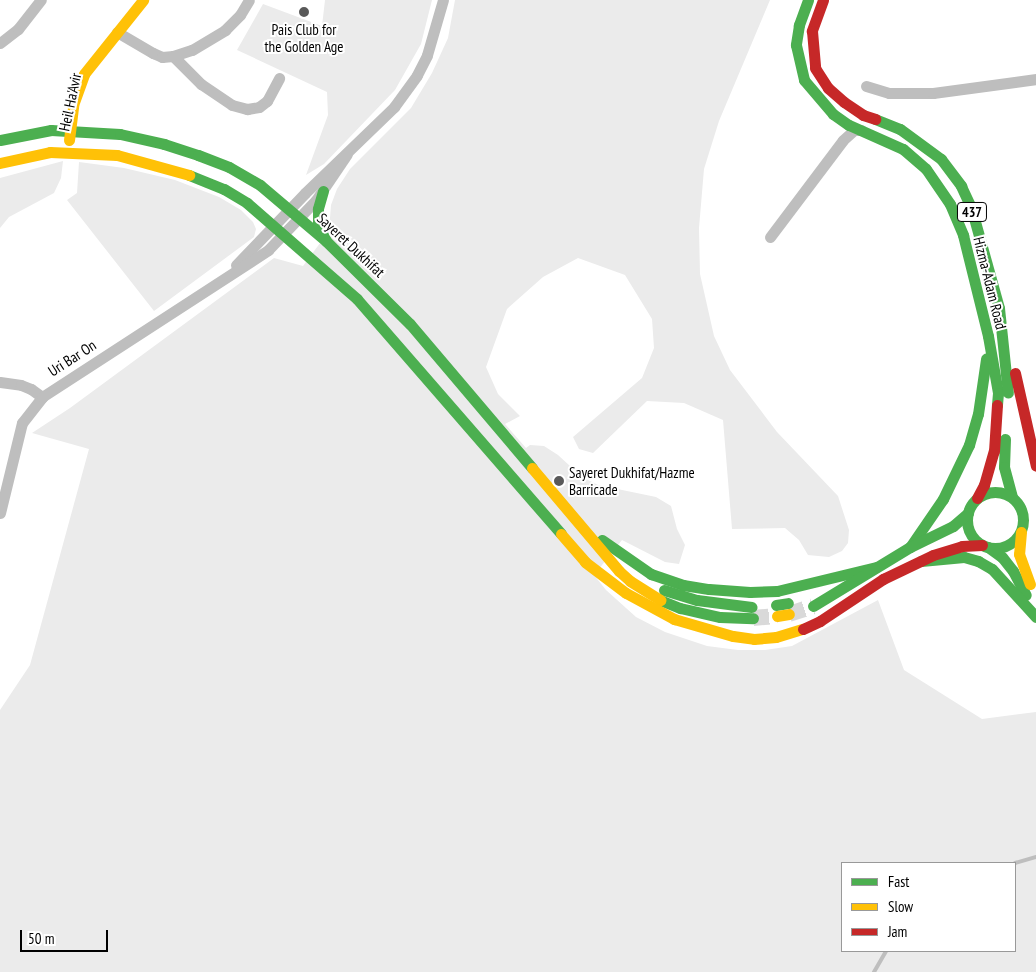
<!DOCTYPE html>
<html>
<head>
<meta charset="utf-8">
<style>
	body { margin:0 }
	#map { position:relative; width:1036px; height:972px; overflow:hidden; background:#fff; font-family:"PT Sans Narrow",sans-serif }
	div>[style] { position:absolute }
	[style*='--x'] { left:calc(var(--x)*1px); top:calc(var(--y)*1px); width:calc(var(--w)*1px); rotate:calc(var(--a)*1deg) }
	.green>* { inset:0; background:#ebebeb }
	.stream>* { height:4px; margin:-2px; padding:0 2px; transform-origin:2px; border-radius:2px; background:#bebebe }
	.secondary-tunnel>* { height:16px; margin-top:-8px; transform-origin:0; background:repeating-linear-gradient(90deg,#d9d9d9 0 16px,transparent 0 24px) }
	.street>* { height:11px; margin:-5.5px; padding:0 5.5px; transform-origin:5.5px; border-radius:5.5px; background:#bebebe }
	.fast>* { height:11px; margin:-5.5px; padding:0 5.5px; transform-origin:5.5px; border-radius:5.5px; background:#4caf50 }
	.fast>.ring { margin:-5.5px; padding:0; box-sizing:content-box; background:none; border:11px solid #4caf50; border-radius:50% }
	.slow>* { height:11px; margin:-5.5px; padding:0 5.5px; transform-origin:5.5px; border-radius:5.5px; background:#ffc107 }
	.jam>* { height:11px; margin:-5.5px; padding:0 5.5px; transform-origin:5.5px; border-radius:5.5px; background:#c62828 }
	.dots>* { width:14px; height:14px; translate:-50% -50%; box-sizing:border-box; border:2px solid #fff; border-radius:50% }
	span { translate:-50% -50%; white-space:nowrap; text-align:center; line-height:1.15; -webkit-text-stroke:4px #fff; paint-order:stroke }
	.shield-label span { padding:1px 4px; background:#fff; border:1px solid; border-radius:4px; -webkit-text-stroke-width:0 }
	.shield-label { font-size:14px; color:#000; font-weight:700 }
	.poi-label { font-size:15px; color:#000 }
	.left { translate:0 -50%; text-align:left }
	.street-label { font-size:15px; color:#000 }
	.legend { position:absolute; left:841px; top:862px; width:175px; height:90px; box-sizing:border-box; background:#fff; border:1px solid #999; margin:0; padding:6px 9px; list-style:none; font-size:15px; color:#000 }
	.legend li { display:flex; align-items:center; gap:10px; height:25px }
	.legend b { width:25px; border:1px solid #999 }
	.scale { position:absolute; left:20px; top:930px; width:88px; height:22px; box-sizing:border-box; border:2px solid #000; border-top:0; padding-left:6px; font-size:15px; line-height:18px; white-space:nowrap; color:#000; -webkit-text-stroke:4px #fff; paint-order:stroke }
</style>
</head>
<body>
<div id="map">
	<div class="green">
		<div style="clip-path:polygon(325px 0,432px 0,421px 44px,395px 90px,324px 164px,306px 175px,328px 115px,327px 92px,237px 50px,263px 4px,322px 26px)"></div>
		<div style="clip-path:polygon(evenodd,455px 0,770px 0,719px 121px,704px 169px,699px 228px,700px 274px,714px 336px,730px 370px,777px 432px,838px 496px,849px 530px,848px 543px,842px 551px,829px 557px,808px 555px,799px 540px,785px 528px,732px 529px,723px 420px,684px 403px,647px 401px,593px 453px,579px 449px,573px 437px,642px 378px,654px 348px,652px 319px,625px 275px,578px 258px,543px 277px,507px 309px,486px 367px,498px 394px,520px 416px,505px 424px,526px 448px,530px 445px,544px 446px,558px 455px,582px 477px,598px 485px,656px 497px,671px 506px,677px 529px,685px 545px,679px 564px,665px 562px,622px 540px,594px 575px,606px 590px,636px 617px,665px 632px,707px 646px,738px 650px,765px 650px,792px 646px,878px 600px,904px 670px,982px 719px,1036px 712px,1036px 972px,0 972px,0 710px,30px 665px,89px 449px,32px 433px,70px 408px,274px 258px,303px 266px,329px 231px,331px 205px,337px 189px,350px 169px,411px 108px,432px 73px,448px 38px,455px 0,842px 863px,1015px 863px,1015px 951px,842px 951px,842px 863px)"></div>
		<div style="clip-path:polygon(63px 161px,61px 178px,54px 193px,9px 217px,0 228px,0 178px)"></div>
		<div style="clip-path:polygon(79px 162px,124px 168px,175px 180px,219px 197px,241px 210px,253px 222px,256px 229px,254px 237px,154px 311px,67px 200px,77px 193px)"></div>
	</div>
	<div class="stream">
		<div style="--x:1015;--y:863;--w:22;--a:-16"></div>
		<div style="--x:874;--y:972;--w:24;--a:-60"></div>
	</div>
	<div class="secondary-tunnel">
		<div style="--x:789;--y:614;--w:25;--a:-18"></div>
		<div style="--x:753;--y:618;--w:24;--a:-5"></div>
	</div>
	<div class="street">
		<div style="--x:117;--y:32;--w:42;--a:30.3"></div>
		<div style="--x:153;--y:53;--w:10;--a:24"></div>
		<div style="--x:162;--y:57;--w:11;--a:-5"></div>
		<div style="--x:173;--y:56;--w:20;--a:-18"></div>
		<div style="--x:192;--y:50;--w:39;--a:-31"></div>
		<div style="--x:225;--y:30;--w:21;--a:-45"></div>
		<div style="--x:240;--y:15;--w:17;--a:-59"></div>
		<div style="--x:0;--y:43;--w:23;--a:-38"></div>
		<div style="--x:18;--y:29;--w:37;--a:-52"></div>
		<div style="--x:173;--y:56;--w:40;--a:45"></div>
		<div style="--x:201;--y:84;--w:37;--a:34"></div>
		<div style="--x:232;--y:105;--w:16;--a:15"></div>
		<div style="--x:247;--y:109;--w:12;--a:-9"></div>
		<div style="--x:259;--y:107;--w:10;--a:-37"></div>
		<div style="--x:267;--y:101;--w:26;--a:-62"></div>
		<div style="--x:866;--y:86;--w:24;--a:17"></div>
		<div style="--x:889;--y:93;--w:44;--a:0"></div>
		<div style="--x:933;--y:93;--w:104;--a:-7.7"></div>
		<div style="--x:770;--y:237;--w:121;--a:-53"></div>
		<div style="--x:843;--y:140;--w:15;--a:-42"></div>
		<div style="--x:854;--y:130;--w:7;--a:0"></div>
		<div style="--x:236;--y:265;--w:100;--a:-46.2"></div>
		<div style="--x:305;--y:193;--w:124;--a:-44"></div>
		<div style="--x:394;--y:107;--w:39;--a:-54"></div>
		<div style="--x:417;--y:75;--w:22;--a:-63"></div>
		<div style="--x:427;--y:55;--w:57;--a:-73.8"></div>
		<div style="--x:0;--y:382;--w:21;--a:8"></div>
		<div style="--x:21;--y:385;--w:11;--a:22"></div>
		<div style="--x:31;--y:389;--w:14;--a:36"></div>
		<div style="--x:0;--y:513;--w:93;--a:-76.3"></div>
		<div style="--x:22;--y:423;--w:33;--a:-52"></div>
		<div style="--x:42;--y:397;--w:270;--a:-33"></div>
		<div style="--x:268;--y:250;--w:69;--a:-46.2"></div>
		<div style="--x:316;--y:200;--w:55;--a:-56"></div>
	</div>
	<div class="fast">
		<div style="--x:808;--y:0;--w:27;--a:110"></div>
		<div style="--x:799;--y:25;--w:20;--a:99"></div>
		<div style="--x:796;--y:45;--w:36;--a:77"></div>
		<div style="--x:804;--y:80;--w:45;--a:49.5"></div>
		<div style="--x:833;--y:114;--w:19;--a:35"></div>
		<div style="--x:849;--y:125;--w:59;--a:24"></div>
		<div style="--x:903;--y:149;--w:30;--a:41"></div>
		<div style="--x:926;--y:169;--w:42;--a:55.6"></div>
		<div style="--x:950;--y:204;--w:34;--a:67"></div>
		<div style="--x:963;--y:235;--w:104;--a:76.1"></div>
		<div style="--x:988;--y:336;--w:58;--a:80"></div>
		<div style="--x:998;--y:393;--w:12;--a:95"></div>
		<div style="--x:875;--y:119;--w:27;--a:22"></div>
		<div style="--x:900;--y:129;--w:51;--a:36.2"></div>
		<div style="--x:941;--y:159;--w:34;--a:53"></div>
		<div style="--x:961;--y:186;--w:23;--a:65"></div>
		<div style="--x:971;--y:207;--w:105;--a:74.5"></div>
		<div style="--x:999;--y:308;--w:85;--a:84"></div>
		<div style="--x:0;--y:140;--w:52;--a:-11.1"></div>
		<div style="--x:51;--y:130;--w:69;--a:3.3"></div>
		<div style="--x:120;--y:134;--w:45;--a:12.8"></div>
		<div style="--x:164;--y:144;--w:36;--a:18"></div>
		<div style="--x:198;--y:155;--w:33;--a:21"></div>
		<div style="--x:229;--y:167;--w:36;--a:30"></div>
		<div style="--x:260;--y:185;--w:87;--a:40.3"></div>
		<div style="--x:326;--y:241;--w:118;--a:44.7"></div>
		<div style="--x:410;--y:324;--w:189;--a:49.7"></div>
		<div style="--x:189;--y:175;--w:38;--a:22"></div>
		<div style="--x:224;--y:189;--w:27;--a:31"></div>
		<div style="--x:247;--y:203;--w:146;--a:41.1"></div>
		<div style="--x:357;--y:299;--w:311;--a:49"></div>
		<div style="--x:323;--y:191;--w:19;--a:106"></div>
		<div style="--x:318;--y:209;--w:15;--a:90"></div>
		<div style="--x:318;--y:224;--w:17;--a:65"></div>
		<div style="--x:1005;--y:439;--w:28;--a:92"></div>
		<div style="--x:1004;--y:467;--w:31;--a:75"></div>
		<div class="ring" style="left:967px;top:492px;width:45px;height:45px"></div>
		<div style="--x:602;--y:540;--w:60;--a:34.8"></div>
		<div style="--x:651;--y:574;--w:34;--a:19"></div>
		<div style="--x:683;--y:585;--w:26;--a:9"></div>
		<div style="--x:709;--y:589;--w:41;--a:4.2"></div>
		<div style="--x:750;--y:592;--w:27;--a:-2"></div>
		<div style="--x:777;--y:591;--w:102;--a:-13.6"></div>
		<div style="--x:910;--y:547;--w:58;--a:-55.5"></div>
		<div style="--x:943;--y:499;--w:60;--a:-64.3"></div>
		<div style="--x:969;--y:445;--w:32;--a:-74"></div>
		<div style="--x:978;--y:414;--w:56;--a:-81.7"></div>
		<div style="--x:988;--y:547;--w:17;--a:36"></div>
		<div style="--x:1002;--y:557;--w:18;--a:52"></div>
		<div style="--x:1013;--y:571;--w:27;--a:62"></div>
		<div style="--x:921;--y:561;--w:43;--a:-5.3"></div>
		<div style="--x:964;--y:557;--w:15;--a:16"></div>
		<div style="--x:978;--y:561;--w:16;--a:30"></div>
		<div style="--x:992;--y:569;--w:65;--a:47.5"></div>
		<div style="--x:664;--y:590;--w:34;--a:17"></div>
		<div style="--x:697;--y:600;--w:55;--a:7.3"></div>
		<div style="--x:660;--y:600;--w:22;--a:22"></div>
		<div style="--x:680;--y:608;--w:41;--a:12.7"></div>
		<div style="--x:720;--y:617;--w:33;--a:2"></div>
		<div style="--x:776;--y:605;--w:12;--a:-9"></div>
		<div style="--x:813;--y:606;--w:114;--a:-31.3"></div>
		<div style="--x:910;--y:547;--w:48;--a:-26"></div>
		<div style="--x:953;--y:526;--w:20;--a:-41"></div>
	</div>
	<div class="slow">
		<div style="--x:69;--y:140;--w:35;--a:-83"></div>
		<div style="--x:73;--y:105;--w:33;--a:-70"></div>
		<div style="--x:84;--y:74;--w:95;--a:-51.4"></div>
		<div style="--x:0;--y:163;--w:51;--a:-12.4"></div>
		<div style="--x:50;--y:152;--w:67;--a:2.6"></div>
		<div style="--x:117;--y:155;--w:75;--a:15.5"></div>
		<div style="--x:532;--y:468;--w:135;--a:49.8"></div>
		<div style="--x:619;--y:571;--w:15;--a:42"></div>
		<div style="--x:630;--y:581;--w:36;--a:32"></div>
		<div style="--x:1021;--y:532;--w:22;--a:95"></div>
		<div style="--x:1019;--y:554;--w:32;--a:70"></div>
		<div style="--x:561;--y:534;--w:37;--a:49"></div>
		<div style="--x:585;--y:562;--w:51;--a:37.1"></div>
		<div style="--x:626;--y:593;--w:55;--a:28.4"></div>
		<div style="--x:674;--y:619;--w:61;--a:16.1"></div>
		<div style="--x:733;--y:636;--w:21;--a:8"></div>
		<div style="--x:754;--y:639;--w:22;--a:-5"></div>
		<div style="--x:776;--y:637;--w:28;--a:-17"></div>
		<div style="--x:777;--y:616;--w:12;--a:-9"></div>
	</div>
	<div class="jam">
		<div style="--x:823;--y:0;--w:33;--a:110"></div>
		<div style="--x:812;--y:31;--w:37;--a:85"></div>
		<div style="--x:815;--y:68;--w:24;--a:57"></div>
		<div style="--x:828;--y:88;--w:21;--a:41"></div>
		<div style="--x:844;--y:102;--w:23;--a:34"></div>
		<div style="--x:863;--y:115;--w:13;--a:18"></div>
		<div style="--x:1015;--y:373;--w:95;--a:77.3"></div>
		<div style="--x:977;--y:498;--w:15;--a:-62"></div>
		<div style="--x:984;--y:485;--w:35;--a:-74"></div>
		<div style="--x:994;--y:451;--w:46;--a:-86.3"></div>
		<div style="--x:803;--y:629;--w:19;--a:-25"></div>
		<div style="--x:820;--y:621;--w:76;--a:-33.7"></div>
		<div style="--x:883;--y:579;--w:55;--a:-25.6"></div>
		<div style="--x:933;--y:555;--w:30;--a:-17"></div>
		<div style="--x:962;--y:546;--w:20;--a:-3"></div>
	</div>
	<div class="dots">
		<div style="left:304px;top:12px;background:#595959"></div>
		<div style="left:559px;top:481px;background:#595959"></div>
	</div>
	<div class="shield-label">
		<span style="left:972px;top:212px">437</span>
	</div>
	<div class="poi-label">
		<span style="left:304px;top:38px">Pais Club for<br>the Golden Age</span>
		<span class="left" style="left:569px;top:481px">Sayeret Dukhifat/Hazme<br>Barricade</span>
	</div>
	<div class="street-label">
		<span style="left:70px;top:102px;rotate:-78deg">Heil Ha'Avir</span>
		<span style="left:351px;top:245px;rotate:43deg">Sayeret Dukhifat</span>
		<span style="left:990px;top:283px;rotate:76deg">Hizma-Adam Road</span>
		<span style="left:72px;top:358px;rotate:-33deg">Uri Bar On</span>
	</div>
	<ul class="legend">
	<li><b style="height:6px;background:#4caf50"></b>Fast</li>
	<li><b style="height:6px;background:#ffc107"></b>Slow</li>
	<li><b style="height:6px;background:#c62828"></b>Jam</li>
	</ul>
	<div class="scale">50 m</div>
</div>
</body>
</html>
